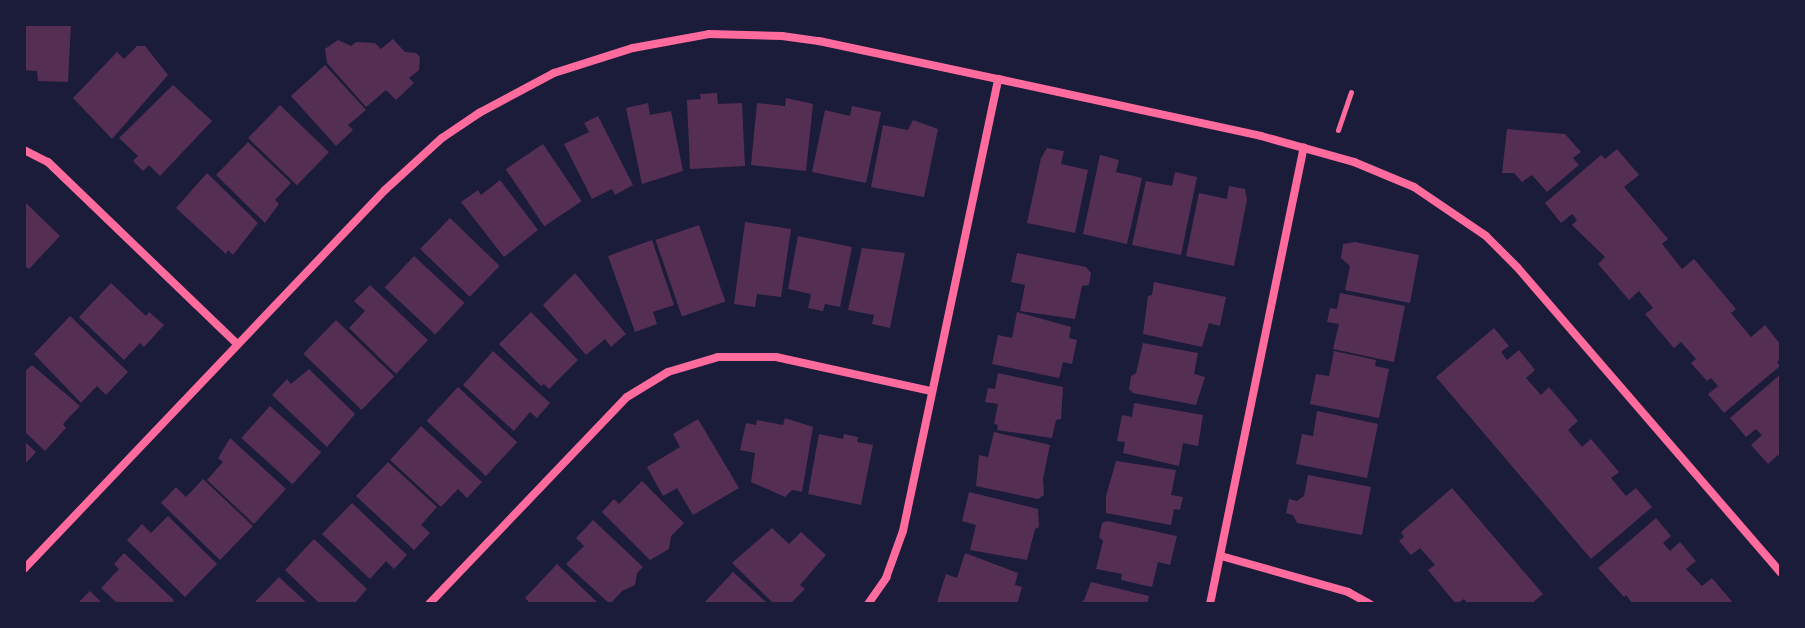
<!DOCTYPE html>
<html>
<head>
<meta charset="utf-8">
<style>
	body { margin:0 }
	#map { position:relative; width:1805px; height:628px; overflow:hidden; background:#1b1b3a; font-family:Ubuntu,sans-serif }
	div>[style] { position:absolute }
	[style*='--x'] { left:calc(var(--x)*1px); top:calc(var(--y)*1px); width:calc(var(--w)*1px); rotate:calc(var(--a)*1deg) }
	.building>* { inset:0; background:#542f53; transform-origin:0 0 }
	.path>* { height:5px; margin:-2.5px; padding:0 2.5px; transform-origin:2.5px; border-radius:2.5px; background:#ff6b9d }
	.minor>* { height:8px; margin:-4px; padding:0 4px; transform-origin:4px; border-radius:4px; background:#ff6b9d }
	span { translate:-50% -50%; white-space:nowrap; text-align:center; line-height:1.15; -webkit-text-stroke:8px #1b1b3a; paint-order:stroke }
	.frame { position:absolute; inset:0; border:26px solid #1b1b3a; pointer-events:none }
</style>
</head>
<body>
<div id="map">
	<div class="building">
		<div style="clip-path:polygon(24px 24px,71px 24px,68px 82px,38px 81px,37px 71px,24px 70px)"></div>
		<div style="clip-path:polygon(393px 39px,405px 52px,416px 53px,420px 57px,419px 70px,409px 78px,414px 83px,396px 100px,386px 90px,366px 107px,327px 63px,325px 49px,338px 40px,351px 46px,356px 42px,375px 43px,381px 49px)"></div>
		<div style="clip-path:polygon(137px 46px,145px 46px,168px 75px,112px 139px,73px 98px,117px 52px,124px 59px)"></div>
		<div style="clip-path:polygon(325px 65px,366px 110px,348px 125px,353px 130px,336px 146px,291px 96px)"></div>
		<div style="clip-path:polygon(173px 85px,212px 121px,160px 176px,149px 165px,143px 171px,133px 161px,138px 156px,119px 138px)"></div>
		<div style="clip-path:polygon(717px 93px,718px 104px,742px 103px,745px 166px,690px 169px,687px 100px,701px 99px,700px 94px)"></div>
		<div style="clip-path:polygon(786px 98px,813px 104px,806px 171px,751px 165px,757px 103px,785px 106px)"></div>
		<div style="clip-path:polygon(648px 103px,650px 115px,671px 111px,683px 171px,642px 184px,626px 108px)"></div>
		<div style="left:280px;top:105px;width:68px;height:46px;rotate:44deg"></div>
		<div style="clip-path:polygon(852px 106px,881px 112px,866px 183px,812px 172px,825px 110px,850px 116px)"></div>
		<div style="clip-path:polygon(598px 116px,633px 185px,615px 195px,612px 189px,592px 199px,564px 144px,589px 132px,584px 123px)"></div>
		<div style="clip-path:polygon(913px 120px,938px 129px,924px 197px,871px 187px,883px 125px,908px 130px)"></div>
		<div style="clip-path:polygon(1507px 129px,1565px 134px,1581px 152px,1573px 158px,1579px 165px,1547px 192px,1532px 175px,1522px 182px,1514px 173px,1502px 173px)"></div>
		<div style="clip-path:polygon(248px 142px,291px 183px,275px 200px,279px 204px,265px 223px,216px 175px)"></div>
		<div style="left:543px;top:144px;width:69px;height:45px;rotate:56deg"></div>
		<div style="clip-path:polygon(1047px 148px,1064px 151px,1061px 164px,1088px 170px,1075px 233px,1027px 223px,1041px 158px)"></div>
		<div style="clip-path:polygon(1617px 149px,1639px 175px,1624px 187px,1668px 239px,1662px 244px,1682px 269px,1694px 259px,1736px 309px,1731px 313px,1751px 337px,1765px 325px,1781px 345px,1781px 358px,1777px 362px,1780px 366px,1724px 413px,1708px 394px,1718px 386px,1711px 378px,1707px 381px,1691px 363px,1696px 359px,1681px 342px,1674px 348px,1645px 314px,1653px 308px,1639px 291px,1629px 300px,1598px 264px,1605px 257px,1572px 225px,1577px 220px,1572px 214px,1561px 223px,1545px 203px,1601px 155px,1605px 159px)"></div>
		<div style="clip-path:polygon(1100px 155px,1119px 160px,1116px 172px,1142px 178px,1127px 244px,1083px 234px)"></div>
		<div style="clip-path:polygon(1175px 172px,1197px 177px,1181px 255px,1132px 245px,1146px 181px,1172px 186px)"></div>
		<div style="clip-path:polygon(207px 173px,258px 223px,233px 255px,228px 250px,226px 254px,176px 208px)"></div>
		<div style="clip-path:polygon(500px 180px,538px 230px,504px 257px,461px 202px,478px 190px,481px 195px)"></div>
		<div style="clip-path:polygon(1229px 186px,1245px 189px,1247px 200px,1234px 266px,1186px 256px,1199px 193px,1227px 199px)"></div>
		<div style="clip-path:polygon(24px 201px,60px 236px,29px 269px,24px 265px)"></div>
		<div style="left:450px;top:218px;width:69px;height:43px;rotate:44deg"></div>
		<div style="clip-path:polygon(745px 222px,791px 229px,781px 297px,757px 294px,755px 307px,734px 304px)"></div>
		<div style="left:699px;top:225px;width:81px;height:46px;rotate:71deg"></div>
		<div style="clip-path:polygon(798px 236px,852px 247px,840px 307px,825px 304px,823px 311px,808px 308px,811px 294px,788px 289px)"></div>
		<div style="clip-path:polygon(652px 240px,674px 305px,653px 312px,657px 324px,635px 332px,608px 256px)"></div>
		<div style="clip-path:polygon(1355px 242px,1419px 255px,1410px 303px,1345px 290px,1350px 266px,1341px 258px,1343px 244px)"></div>
		<div style="clip-path:polygon(862px 248px,905px 253px,890px 328px,872px 324px,874px 315px,848px 310px)"></div>
		<div style="clip-path:polygon(1017px 253px,1086px 267px,1091px 273px,1089px 285px,1082px 286px,1075px 319px,1020px 311px,1025px 285px,1011px 282px)"></div>
		<div style="left:414px;top:256px;width:69px;height:43px;rotate:43deg"></div>
		<div style="clip-path:polygon(575px 273px,626px 334px,611px 347px,605px 339px,586px 355px,543px 305px)"></div>
		<div style="clip-path:polygon(1154px 282px,1226px 297px,1220px 326px,1209px 323px,1202px 347px,1143px 334px,1148px 296px,1152px 295px)"></div>
		<div style="clip-path:polygon(111px 283px,146px 316px,149px 312px,164px 325px,144px 347px,140px 343px,124px 360px,79px 317px)"></div>
		<div style="clip-path:polygon(370px 285px,428px 340px,396px 374px,349px 328px,365px 311px,354px 301px)"></div>
		<div style="clip-path:polygon(1340px 293px,1405px 306px,1394px 362px,1333px 349px,1339px 324px,1327px 322px,1330px 308px,1337px 309px)"></div>
		<div style="clip-path:polygon(531px 312px,578px 360px,549px 389px,544px 384px,541px 386px,499px 344px)"></div>
		<div style="clip-path:polygon(1017px 312px,1071px 327px,1069px 338px,1077px 340px,1072px 364px,1063px 362px,1059px 378px,992px 364px,998px 335px,1012px 338px)"></div>
		<div style="clip-path:polygon(70px 316px,128px 372px,106px 395px,97px 386px,81px 403px,34px 354px)"></div>
		<div style="left:336px;top:320px;width:81px;height:47px;rotate:44deg"></div>
		<div style="clip-path:polygon(1494px 328px,1509px 346px,1501px 352px,1507px 360px,1519px 350px,1535px 370px,1526px 378px,1541px 395px,1549px 387px,1578px 421px,1568px 430px,1582px 447px,1591px 439px,1619px 472px,1611px 478px,1626px 496px,1636px 488px,1652px 507px,1591px 559px,1436px 377px)"></div>
		<div style="clip-path:polygon(1143px 343px,1198px 353px,1194px 374px,1205px 377px,1196px 405px,1133px 393px,1129px 389px,1131px 376px,1136px 373px)"></div>
		<div style="clip-path:polygon(493px 351px,550px 403px,537px 418px,530px 412px,514px 431px,463px 385px)"></div>
		<div style="clip-path:polygon(1334px 351px,1376px 360px,1375px 366px,1389px 369px,1379px 418px,1310px 404px,1316px 374px,1329px 376px)"></div>
		<div style="clip-path:polygon(32px 365px,80px 406px,63px 424px,66px 428px,45px 451px,24px 431px,24px 372px)"></div>
		<div style="clip-path:polygon(309px 369px,355px 414px,327px 447px,272px 395px,287px 379px,291px 384px)"></div>
		<div style="clip-path:polygon(998px 373px,1063px 387px,1061px 419px,1056px 420px,1052px 438px,997px 430px,998px 425px,994px 424px,998px 404px,985px 402px,988px 388px,995px 389px)"></div>
		<div style="clip-path:polygon(1781px 374px,1781px 458px,1778px 455px,1768px 464px,1751px 445px,1762px 435px,1756px 429px,1746px 437px,1730px 418px)"></div>
		<div style="left:458px;top:387px;width:81px;height:46px;rotate:43deg"></div>
		<div style="clip-path:polygon(1134px 403px,1203px 415px,1198px 446px,1183px 443px,1179px 466px,1123px 453px,1125px 442px,1117px 441px,1122px 415px,1132px 417px)"></div>
		<div style="left:270px;top:406px;width:69px;height:43px;rotate:42deg"></div>
		<div style="clip-path:polygon(1317px 411px,1378px 424px,1367px 478px,1296px 464px,1302px 434px,1313px 436px)"></div>
		<div style="clip-path:polygon(785px 418px,813px 427px,802px 492px,792px 490px,785px 497px,751px 482px,755px 453px,740px 450px,746px 423px,756px 425px,757px 420px,783px 425px)"></div>
		<div style="clip-path:polygon(698px 419px,739px 488px,693px 515px,677px 488px,663px 496px,647px 467px,680px 447px,673px 434px)"></div>
		<div style="clip-path:polygon(421px 426px,482px 482px,467px 498px,458px 489px,441px 507px,390px 460px)"></div>
		<div style="clip-path:polygon(994px 432px,1050px 445px,1043px 479px,1044px 495px,1038px 499px,976px 486px,979px 455px,988px 457px)"></div>
		<div style="clip-path:polygon(819px 434px,843px 439px,844px 434px,858px 437px,857px 442px,873px 445px,861px 505px,808px 494px)"></div>
		<div style="clip-path:polygon(230px 438px,286px 489px,254px 524px,207px 480px,223px 462px,218px 458px)"></div>
		<div style="clip-path:polygon(24px 441px,36px 452px,24px 465px)"></div>
		<div style="clip-path:polygon(1116px 461px,1176px 470px,1171px 495px,1183px 497px,1180px 510px,1174px 509px,1171px 525px,1106px 513px,1106px 496px)"></div>
		<div style="clip-path:polygon(388px 462px,437px 507px,421px 525px,430px 533px,414px 550px,356px 496px)"></div>
		<div style="clip-path:polygon(1308px 475px,1371px 487px,1362px 535px,1297px 523px,1293px 515px,1286px 513px,1289px 499px,1297px 501px,1304px 496px)"></div>
		<div style="clip-path:polygon(203px 479px,253px 526px,220px 560px,161px 503px,176px 487px,186px 497px)"></div>
		<div style="clip-path:polygon(642px 481px,684px 523px,671px 536px,669px 549px,650px 560px,602px 512px,614px 499px,619px 504px)"></div>
		<div style="clip-path:polygon(1452px 488px,1543px 594px,1531px 604px,1468px 604px,1464px 599px,1456px 604px,1428px 570px,1435px 565px,1420px 548px,1411px 555px,1399px 541px,1404px 537px,1401px 532px)"></div>
		<div style="clip-path:polygon(969px 492px,1038px 509px,1039px 527px,1035px 529px,1027px 560px,970px 550px,976px 525px,962px 521px)"></div>
		<div style="clip-path:polygon(352px 503px,407px 555px,394px 569px,386px 561px,370px 579px,322px 534px)"></div>
		<div style="clip-path:polygon(168px 516px,217px 564px,185px 597px,127px 540px,142px 524px,151px 533px)"></div>
		<div style="clip-path:polygon(1656px 518px,1671px 536px,1663px 543px,1670px 551px,1680px 542px,1696px 561px,1686px 569px,1702px 586px,1712px 578px,1734px 604px,1633px 604px,1626px 595px,1624px 597px,1598px 568px)"></div>
		<div style="clip-path:polygon(593px 520px,643px 567px,637px 573px,635px 585px,622px 591px,610px 604px,566px 564px,584px 546px,576px 538px)"></div>
		<div style="clip-path:polygon(1107px 521px,1177px 536px,1170px 565px,1158px 562px,1152px 587px,1121px 580px,1122px 574px,1096px 569px,1103px 541px,1099px 537px,1102px 523px)"></div>
		<div style="clip-path:polygon(772px 528px,789px 544px,801px 532px,826px 555px,800px 585px,805px 589px,790px 604px,774px 604px,732px 563px)"></div>
		<div style="clip-path:polygon(314px 539px,367px 589px,354px 604px,320px 604px,285px 570px)"></div>
		<div style="clip-path:polygon(124px 553px,174px 600px,171px 604px,118px 604px,101px 588px,119px 569px,114px 564px)"></div>
		<div style="clip-path:polygon(965px 553px,1018px 573px,1015px 585px,1022px 587px,1017px 604px,937px 602px,946px 574px,957px 578px)"></div>
		<div style="clip-path:polygon(557px 564px,599px 604px,531px 604px,525px 598px)"></div>
		<div style="clip-path:polygon(733px 572px,768px 604px,703px 604px)"></div>
		<div style="clip-path:polygon(279px 577px,308px 604px,253px 604px)"></div>
		<div style="clip-path:polygon(1091px 582px,1149px 596px,1147px 604px,1079px 604px,1084px 600px)"></div>
		<div style="clip-path:polygon(90px 591px,103px 604px,77px 604px)"></div>
	</div>
	<div class="path">
		<div style="--x:1338;--y:130;--w:40;--a:-71.1"></div>
	</div>
	<div class="minor">
		<div style="--x:24;--y:150;--w:27;--a:27"></div>
		<div style="--x:48;--y:162;--w:262;--a:43.9"></div>
		<div style="--x:1221;--y:556;--w:132;--a:15.8"></div>
		<div style="--x:1348;--y:592;--w:25;--a:29"></div>
		<div style="--x:24;--y:569;--w:523;--a:-46.39"></div>
		<div style="--x:385;--y:190;--w:77;--a:-42.4"></div>
		<div style="--x:442;--y:138;--w:45;--a:-34"></div>
		<div style="--x:479;--y:113;--w:85;--a:-28.1"></div>
		<div style="--x:554;--y:73;--w:83;--a:-17.6"></div>
		<div style="--x:633;--y:48;--w:77;--a:-10.4"></div>
		<div style="--x:709;--y:34;--w:73;--a:1.6"></div>
		<div style="--x:782;--y:36;--w:37;--a:8"></div>
		<div style="--x:819;--y:41;--w:183;--a:12"></div>
		<div style="--x:998;--y:79;--w:269;--a:12.2"></div>
		<div style="--x:1261;--y:136;--w:97;--a:15.6"></div>
		<div style="--x:1354;--y:162;--w:65;--a:22.6"></div>
		<div style="--x:1414;--y:187;--w:87;--a:34.2"></div>
		<div style="--x:1486;--y:236;--w:44;--a:45"></div>
		<div style="--x:1517;--y:267;--w:404;--a:49.2"></div>
		<div style="--x:429;--y:604;--w:286;--a:-46.3"></div>
		<div style="--x:627;--y:397;--w:48;--a:-31.4"></div>
		<div style="--x:668;--y:372;--w:52;--a:-16.7"></div>
		<div style="--x:718;--y:357;--w:58;--a:0"></div>
		<div style="--x:776;--y:357;--w:159;--a:12.4"></div>
		<div style="--x:868;--y:604;--w:32;--a:-55"></div>
		<div style="--x:886;--y:578;--w:50;--a:-70.1"></div>
		<div style="--x:903;--y:531;--w:462;--a:-78.1"></div>
		<div style="--x:1210;--y:604;--w:466;--a:-78.4"></div>
	</div>
	<div class="frame"></div>
</div>
</body>
</html>
